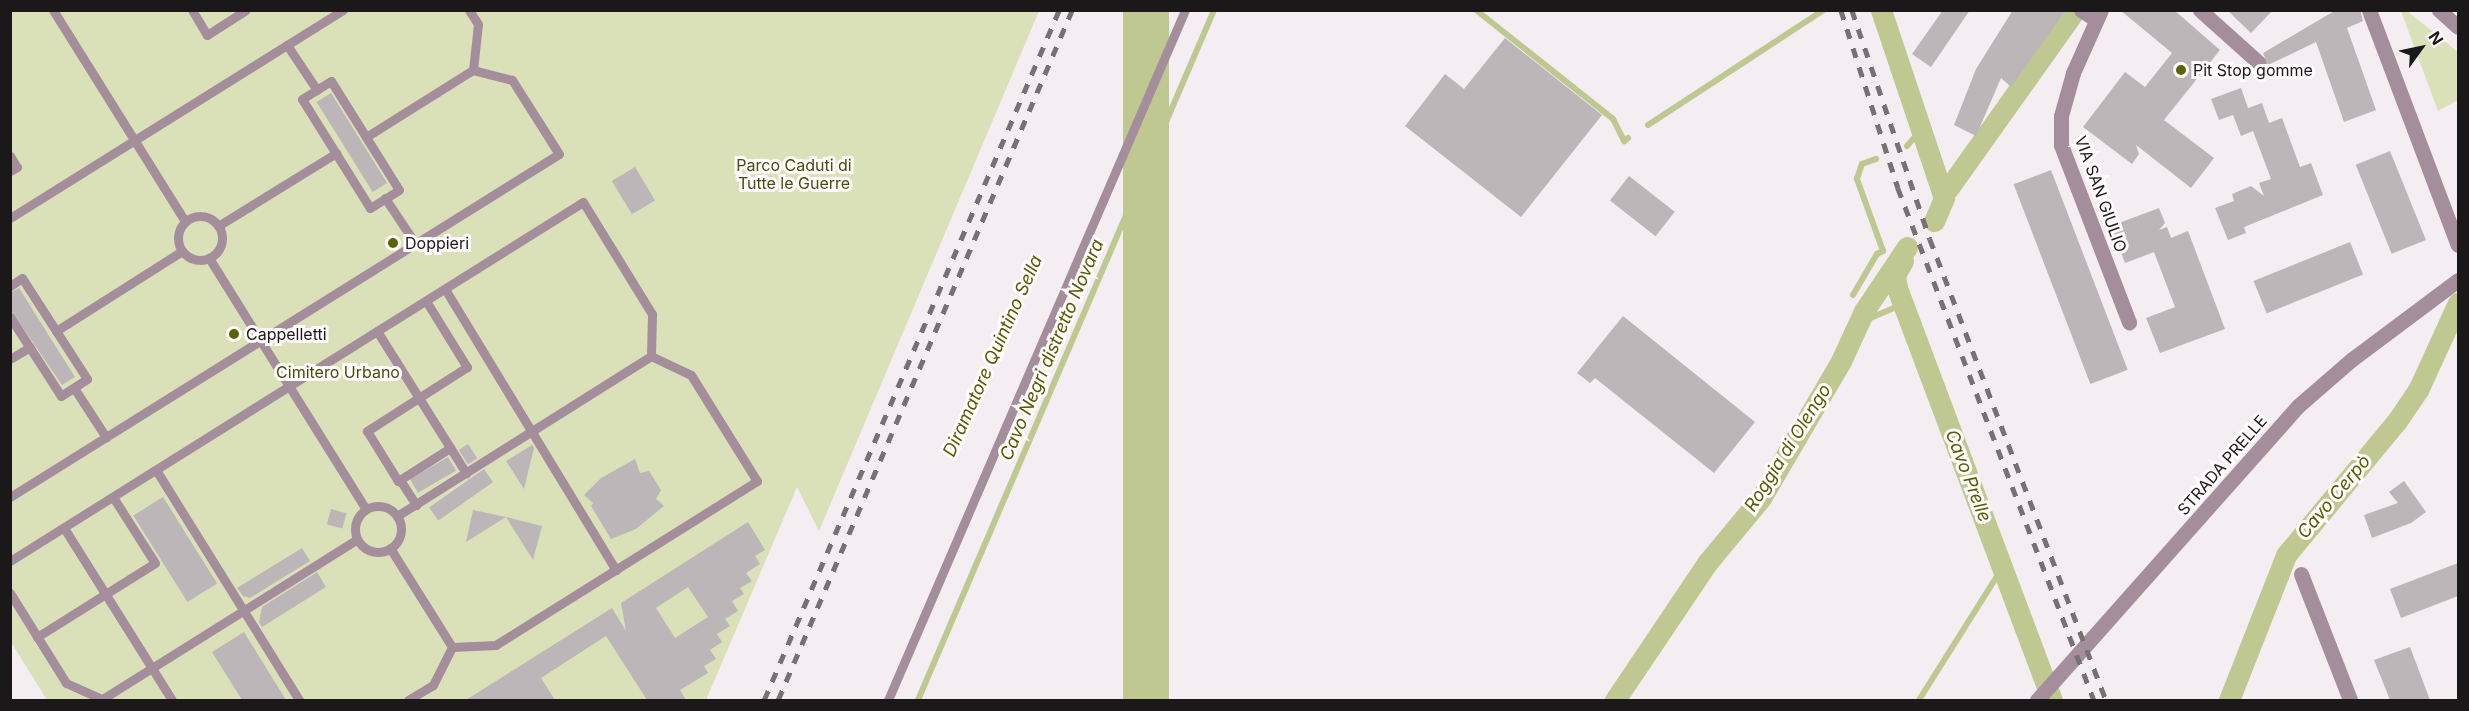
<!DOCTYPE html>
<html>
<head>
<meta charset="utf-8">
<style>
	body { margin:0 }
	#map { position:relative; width:2469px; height:711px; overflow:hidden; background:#f4edf1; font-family:Inter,sans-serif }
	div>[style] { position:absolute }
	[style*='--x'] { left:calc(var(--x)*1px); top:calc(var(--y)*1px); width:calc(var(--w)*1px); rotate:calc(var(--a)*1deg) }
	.green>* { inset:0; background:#dae1b9 }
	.water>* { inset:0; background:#bfc891; transform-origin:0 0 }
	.stream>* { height:6px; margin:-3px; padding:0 3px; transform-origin:3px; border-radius:3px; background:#bfc891 }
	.canal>* { height:21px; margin:-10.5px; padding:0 10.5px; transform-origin:10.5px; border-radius:10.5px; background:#bfc891 }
	.building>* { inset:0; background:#bcb6b9; transform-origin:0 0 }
	.service>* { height:9px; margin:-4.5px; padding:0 4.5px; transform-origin:4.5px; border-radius:4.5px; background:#a58e9b }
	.service>.ring { margin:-4.5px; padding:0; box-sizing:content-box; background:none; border:9px solid #a58e9b; border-radius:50% }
	.minor>* { height:15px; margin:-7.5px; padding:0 7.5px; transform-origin:7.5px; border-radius:7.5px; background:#a58e9b }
	.tertiary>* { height:15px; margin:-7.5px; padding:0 7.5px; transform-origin:7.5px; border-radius:7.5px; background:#a58e9b }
	.rail>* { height:4.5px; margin-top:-2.25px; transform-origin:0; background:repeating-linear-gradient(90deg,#767174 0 10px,transparent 0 20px) }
	.dots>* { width:16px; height:16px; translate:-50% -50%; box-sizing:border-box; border:3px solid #fffbfd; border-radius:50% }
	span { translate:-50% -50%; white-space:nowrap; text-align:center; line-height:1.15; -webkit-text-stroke:6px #fffbfd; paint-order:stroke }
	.poi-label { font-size:16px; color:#1a1819 }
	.left { translate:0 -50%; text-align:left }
	.park-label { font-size:16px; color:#464e0e }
	.street-label { font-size:16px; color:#1a1819 }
	.water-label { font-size:18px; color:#545d00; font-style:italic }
	.frame { position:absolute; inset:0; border:12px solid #1a1819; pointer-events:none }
	.north { position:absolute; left:2391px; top:18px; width:60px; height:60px; -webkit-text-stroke:4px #fffbfd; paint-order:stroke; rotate:57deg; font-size:16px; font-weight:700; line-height:24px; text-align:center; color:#1a1819 }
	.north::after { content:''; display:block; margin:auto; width:21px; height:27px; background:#1a1819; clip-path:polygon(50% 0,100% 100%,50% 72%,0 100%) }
</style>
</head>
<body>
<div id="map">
	<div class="green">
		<div style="clip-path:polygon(11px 11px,1039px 11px,819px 531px,797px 487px,706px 700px,47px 700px,11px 642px)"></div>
		<div style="clip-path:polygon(2401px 11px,2407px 11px,2458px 52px,2458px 100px,2438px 111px)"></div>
	</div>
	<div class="water">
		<div style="left:1123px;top:11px;width:46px;height:752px"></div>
	</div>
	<div class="stream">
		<div style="--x:1476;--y:10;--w:175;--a:38.5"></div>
		<div style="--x:1613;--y:119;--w:25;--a:63"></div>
		<div style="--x:1624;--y:141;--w:5;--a:-37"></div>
		<div style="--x:1648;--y:125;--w:210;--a:-33.2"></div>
		<div style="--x:1907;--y:146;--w:20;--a:-49"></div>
		<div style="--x:1853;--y:295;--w:48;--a:-59.7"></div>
		<div style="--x:1877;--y:254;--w:7;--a:-27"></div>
		<div style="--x:1883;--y:251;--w:77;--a:-109.9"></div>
		<div style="--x:1857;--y:179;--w:16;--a:-72"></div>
		<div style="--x:1862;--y:164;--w:15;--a:-20"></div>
		<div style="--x:1859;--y:323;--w:48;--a:-23.4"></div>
		<div style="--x:918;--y:700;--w:751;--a:-66.78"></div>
		<div style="--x:1919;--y:700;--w:156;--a:-57.8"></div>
	</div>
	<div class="canal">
		<div style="--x:1881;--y:10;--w:198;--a:71.5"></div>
		<div style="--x:1944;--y:198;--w:25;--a:113"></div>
		<div style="--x:1948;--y:189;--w:219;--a:-54.6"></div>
		<div style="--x:1903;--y:261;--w:16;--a:120"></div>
		<div style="--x:1895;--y:275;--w:13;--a:81"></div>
		<div style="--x:1897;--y:288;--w:440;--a:69.4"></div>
		<div style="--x:1615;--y:700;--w:165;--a:-56.1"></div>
		<div style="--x:1707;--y:563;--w:85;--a:-50.3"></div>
		<div style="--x:1761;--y:498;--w:159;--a:-59.7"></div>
		<div style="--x:1841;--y:361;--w:55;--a:-65.3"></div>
		<div style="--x:1864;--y:311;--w:77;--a:-56.1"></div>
		<div style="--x:2229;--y:700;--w:156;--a:-68.5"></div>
		<div style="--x:2286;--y:555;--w:174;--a:-50.4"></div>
		<div style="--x:2397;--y:421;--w:40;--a:-56"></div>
		<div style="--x:2419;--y:388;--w:94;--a:-65.4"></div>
	</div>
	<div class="building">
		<div style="clip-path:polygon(1943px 10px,1970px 10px,1931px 67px,1912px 54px)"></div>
		<div style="clip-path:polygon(2013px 10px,2066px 10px,2011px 87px,2001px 78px,1976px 136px,1954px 125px,1976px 69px)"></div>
		<div style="clip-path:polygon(2120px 10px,2174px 10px,2220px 50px,2164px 120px,2214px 158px,2191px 188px,2136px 145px,2139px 154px,2132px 164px,2083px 127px,2125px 72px,2145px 87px,2172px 53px)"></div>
		<div style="clip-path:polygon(2227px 10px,2273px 10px,2251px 33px)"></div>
		<div style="clip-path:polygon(2336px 10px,2360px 10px,2363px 21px,2347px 28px,2376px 110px,2344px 122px,2316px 42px,2268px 65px,2263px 53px)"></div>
		<div style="clip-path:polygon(1505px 38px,1602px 115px,1521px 217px,1405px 126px,1445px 74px,1464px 89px)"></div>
		<div style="clip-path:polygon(2241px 88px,2248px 108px,2262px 103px,2269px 123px,2282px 118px,2300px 167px,2311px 163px,2323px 195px,2244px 227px,2246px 233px,2228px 240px,2215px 208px,2234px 201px,2232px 194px,2251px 186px,2264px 196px,2259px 183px,2271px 179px,2253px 131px,2241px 136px,2233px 115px,2219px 120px,2211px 99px)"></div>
		<div style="left:331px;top:93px;width:106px;height:17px;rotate:58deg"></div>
		<div style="left:2390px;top:151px;width:96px;height:37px;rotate:68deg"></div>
		<div style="left:635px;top:167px;width:39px;height:27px;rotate:59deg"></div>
		<div style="left:2051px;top:170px;width:214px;height:40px;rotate:69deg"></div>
		<div style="left:1629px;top:176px;width:58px;height:31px;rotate:38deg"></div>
		<div style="clip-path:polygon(2159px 208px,2165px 223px,2159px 230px,2167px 227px,2171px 238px,2188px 231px,2225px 329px,2160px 353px,2146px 318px,2175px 307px,2154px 252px,2125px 263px,2111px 226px)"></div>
		<div style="left:2350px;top:242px;width:35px;height:104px;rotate:68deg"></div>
		<div style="clip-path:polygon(19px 288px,75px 377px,62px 385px,10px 309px,10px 293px)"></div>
		<div style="clip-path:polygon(1623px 316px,1755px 422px,1714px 473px,1595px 378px,1590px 383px,1577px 373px)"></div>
		<div style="left:468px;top:444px;width:17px;height:11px;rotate:57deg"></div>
		<div style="clip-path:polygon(532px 445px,534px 448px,524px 489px,506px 461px)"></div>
		<div style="left:448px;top:457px;width:16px;height:44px;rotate:60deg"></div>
		<div style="clip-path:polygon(635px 459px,640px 473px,649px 471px,661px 490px,656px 499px,664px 506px,636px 529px,611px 539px,591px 506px,593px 503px,584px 495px,601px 478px)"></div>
		<div style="left:484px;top:469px;width:16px;height:67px;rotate:55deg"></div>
		<div style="clip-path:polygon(2404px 481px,2426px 512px,2411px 523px,2372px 538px,2364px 515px,2398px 503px,2389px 492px)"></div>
		<div style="left:163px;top:497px;width:102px;height:35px;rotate:58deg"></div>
		<div style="left:331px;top:509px;width:16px;height:16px;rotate:15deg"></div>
		<div style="clip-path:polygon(473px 510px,506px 517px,466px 542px)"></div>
		<div style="clip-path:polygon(506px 517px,542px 526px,533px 560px)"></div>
		<div style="clip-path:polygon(evenodd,748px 522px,765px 550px,755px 556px,760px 564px,746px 573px,752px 581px,740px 588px,744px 594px,732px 601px,738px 611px,725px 619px,730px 626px,717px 634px,722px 642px,710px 650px,716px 659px,704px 666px,708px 673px,680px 690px,686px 700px,647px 700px,606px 636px,541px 678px,555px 700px,466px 700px,612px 608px,626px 631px,621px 603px,748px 522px,688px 587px,708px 617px,675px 638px,656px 608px,688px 587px)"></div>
		<div style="clip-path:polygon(302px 548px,310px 561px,250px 598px,243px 596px,237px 588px)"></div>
		<div style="clip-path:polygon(2458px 563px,2458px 596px,2401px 618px,2390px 589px)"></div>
		<div style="clip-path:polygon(317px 572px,326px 587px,262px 627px,259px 622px,262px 607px)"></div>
		<div style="clip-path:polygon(244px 632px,286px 700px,242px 700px,212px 652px)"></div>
		<div style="clip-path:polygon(2410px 647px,2430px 700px,2390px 700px,2374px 660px)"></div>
	</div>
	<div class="service">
		<div style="--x:53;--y:10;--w:249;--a:58"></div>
		<div style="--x:192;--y:10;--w:29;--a:59"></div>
		<div style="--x:207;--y:35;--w:46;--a:-32.7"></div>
		<div style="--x:287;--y:45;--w:54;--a:56.3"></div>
		<div style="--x:331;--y:81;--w:128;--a:58"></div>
		<div style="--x:399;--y:190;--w:34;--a:148"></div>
		<div style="--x:370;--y:208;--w:128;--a:-122"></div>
		<div style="--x:302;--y:99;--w:34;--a:-32"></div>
		<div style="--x:366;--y:137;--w:126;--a:-32.1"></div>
		<div style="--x:10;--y:156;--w:13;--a:58"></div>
		<div style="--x:17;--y:167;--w:8;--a:150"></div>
		<div style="--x:385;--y:198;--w:54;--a:56.3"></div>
		<div class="ring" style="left:178px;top:216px;width:35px;height:35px"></div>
		<div style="--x:10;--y:218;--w:393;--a:-32"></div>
		<div style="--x:218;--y:226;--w:139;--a:-31.7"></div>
		<div style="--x:209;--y:258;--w:296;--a:58"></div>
		<div style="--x:10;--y:286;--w:14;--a:-34"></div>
		<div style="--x:22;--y:278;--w:120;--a:57.2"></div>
		<div style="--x:87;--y:379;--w:31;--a:147"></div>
		<div style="--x:61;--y:396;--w:94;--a:-122.8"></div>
		<div style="--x:445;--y:289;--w:329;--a:58.7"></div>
		<div style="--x:426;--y:301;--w:78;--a:58.2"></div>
		<div style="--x:467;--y:367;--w:119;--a:147.4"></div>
		<div style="--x:367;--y:431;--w:59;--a:58.2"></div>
		<div style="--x:398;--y:481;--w:62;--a:-32.4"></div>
		<div style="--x:56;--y:331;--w:149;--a:-32.4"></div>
		<div style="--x:377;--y:331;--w:168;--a:57.9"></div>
		<div style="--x:10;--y:359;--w:23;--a:-31"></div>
		<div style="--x:74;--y:388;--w:59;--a:56.9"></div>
		<div style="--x:156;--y:470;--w:271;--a:58.1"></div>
		<div style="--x:400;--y:480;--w:30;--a:57"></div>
		<div style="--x:10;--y:497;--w:647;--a:-32"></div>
		<div style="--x:559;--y:154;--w:88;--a:-122.4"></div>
		<div style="--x:512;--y:80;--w:40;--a:-165.6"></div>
		<div style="--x:473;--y:70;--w:46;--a:-83.8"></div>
		<div style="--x:478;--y:24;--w:17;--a:-123"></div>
		<div class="ring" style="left:355px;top:506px;width:37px;height:37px"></div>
		<div style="--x:397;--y:516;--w:300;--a:-32.2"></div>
		<div style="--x:64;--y:528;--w:203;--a:57.9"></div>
		<div style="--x:390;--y:548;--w:117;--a:57.9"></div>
		<div style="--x:10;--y:561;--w:676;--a:-32.07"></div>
		<div style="--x:583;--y:202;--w:132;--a:58.4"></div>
		<div style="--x:652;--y:314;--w:42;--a:91.4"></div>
		<div style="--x:651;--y:356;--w:44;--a:25.4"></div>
		<div style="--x:691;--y:375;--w:125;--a:58.1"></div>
		<div style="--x:757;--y:481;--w:308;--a:147.9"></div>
		<div style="--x:496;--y:645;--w:44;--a:177.4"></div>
		<div style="--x:10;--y:593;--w:106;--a:58.1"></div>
		<div style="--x:66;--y:683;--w:42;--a:24.1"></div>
		<div style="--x:37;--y:637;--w:139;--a:-32.1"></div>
		<div style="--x:155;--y:563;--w:78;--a:-122.5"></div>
		<div style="--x:104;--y:698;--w:299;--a:-32.1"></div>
		<div style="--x:408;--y:700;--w:29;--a:-31"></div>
		<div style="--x:433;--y:685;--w:42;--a:-63.4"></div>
		<div style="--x:888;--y:700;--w:751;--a:-66.71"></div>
	</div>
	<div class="minor">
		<div style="--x:2081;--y:10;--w:17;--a:33"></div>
		<div style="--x:2101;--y:10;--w:69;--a:114"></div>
		<div style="--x:2073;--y:73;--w:45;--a:105.6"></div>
		<div style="--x:2061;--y:116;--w:29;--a:90"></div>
		<div style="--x:2061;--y:145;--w:190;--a:69"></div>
		<div style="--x:2200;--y:10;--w:79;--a:41.9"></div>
		<div style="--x:2369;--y:10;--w:251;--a:69.3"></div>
		<div style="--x:2301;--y:574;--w:135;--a:68.7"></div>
		<div style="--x:2037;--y:700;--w:393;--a:-48.4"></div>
		<div style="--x:2298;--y:406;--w:70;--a:-41"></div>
		<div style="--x:2351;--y:360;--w:134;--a:-36.8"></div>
	</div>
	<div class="tertiary">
		<div style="--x:2439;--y:10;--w:25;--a:42"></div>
	</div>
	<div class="rail">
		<div style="--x:1841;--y:10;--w:187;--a:72.2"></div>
		<div style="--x:1898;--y:188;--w:548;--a:69.05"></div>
		<div style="--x:1852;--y:10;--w:242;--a:71.2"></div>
		<div style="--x:1930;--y:239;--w:493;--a:69.1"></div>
		<div style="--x:764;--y:700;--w:750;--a:-66.85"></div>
		<div style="--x:778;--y:700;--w:750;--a:-66.92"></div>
	</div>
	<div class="dots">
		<div style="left:2181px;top:70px;background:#5b6404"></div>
		<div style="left:393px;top:243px;background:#5b6404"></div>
		<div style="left:234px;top:334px;background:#5b6404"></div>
	</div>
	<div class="poi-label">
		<span class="left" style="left:2193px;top:70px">Pit Stop gomme</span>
		<span class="left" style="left:405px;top:243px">Doppieri</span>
		<span class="left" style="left:246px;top:334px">Cappelletti</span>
	</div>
	<div class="park-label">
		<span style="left:794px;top:174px">Parco Caduti di<br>Tutte le Guerre</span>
		<span style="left:338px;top:372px">Cimitero Urbano</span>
	</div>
	<div class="street-label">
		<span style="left:2101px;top:194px;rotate:70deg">VIA SAN GIULIO</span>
		<span style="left:2222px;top:465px;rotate:-49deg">STRADA PRELLE</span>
	</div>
	<div class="water-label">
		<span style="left:1052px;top:350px;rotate:-67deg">Cavo Negri distretto Novara</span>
		<span style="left:993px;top:356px;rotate:-66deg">Diramatore Quintino Sella</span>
		<span style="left:1788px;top:448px;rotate:-58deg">Roggia di Olengo</span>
		<span style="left:1968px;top:476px;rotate:69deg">Cavo Prelle</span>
		<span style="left:2334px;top:497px;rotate:-50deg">Cavo Cerpò</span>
	</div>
	<div class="frame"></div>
	<div class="north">N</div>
</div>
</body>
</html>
